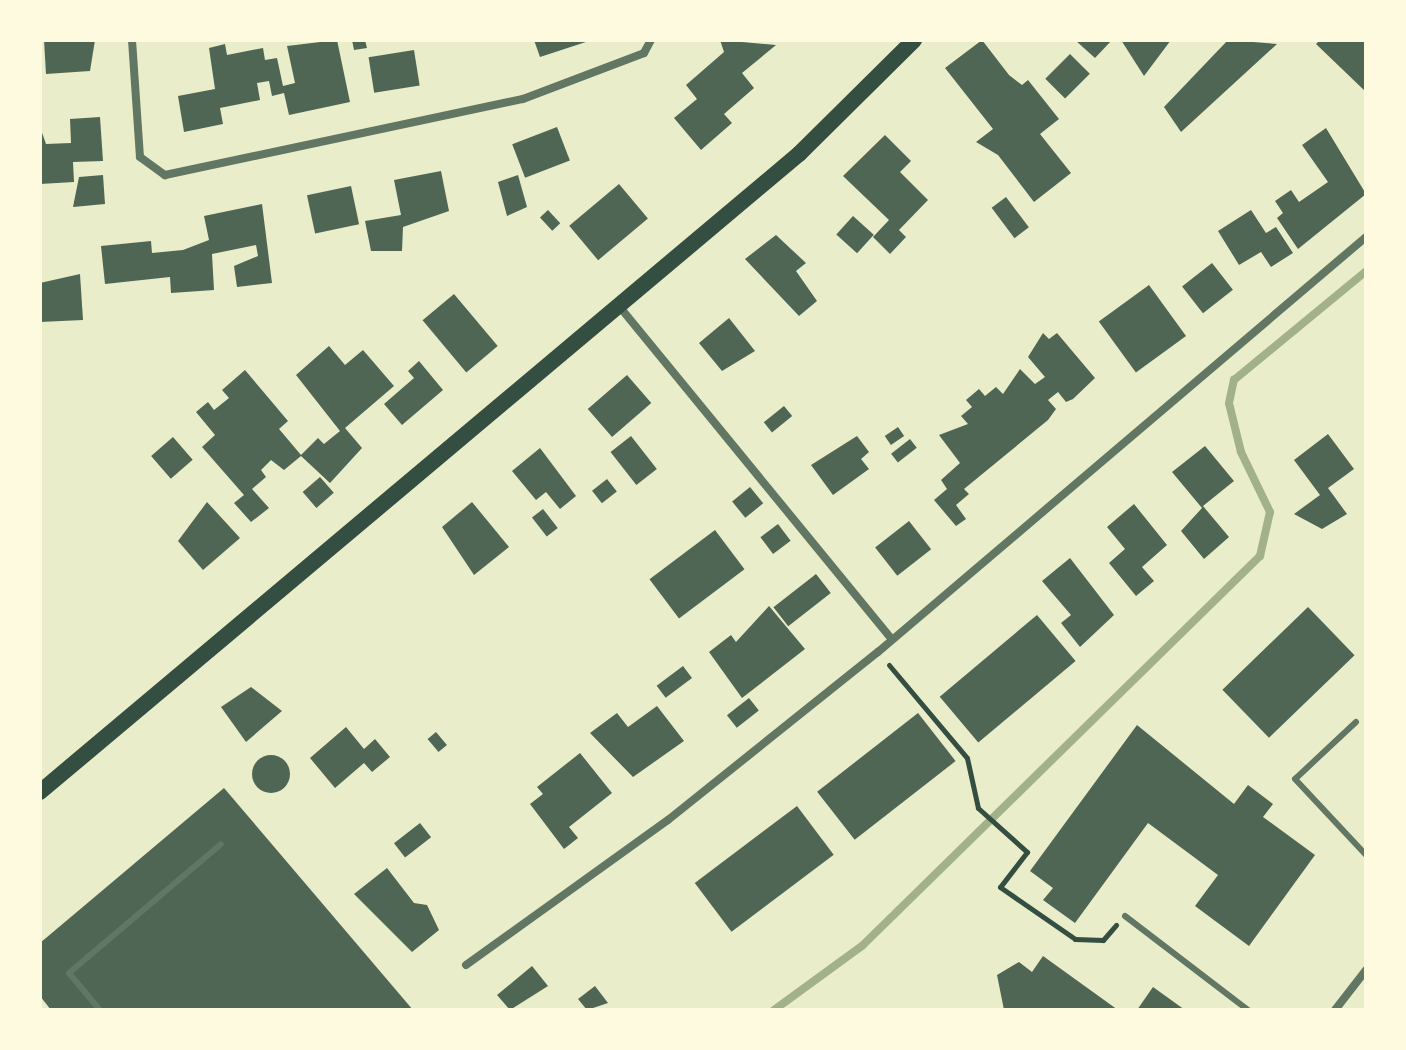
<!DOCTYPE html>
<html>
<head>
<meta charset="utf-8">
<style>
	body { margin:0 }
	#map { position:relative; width:1406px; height:1050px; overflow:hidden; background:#e9edc9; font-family:Cabin,sans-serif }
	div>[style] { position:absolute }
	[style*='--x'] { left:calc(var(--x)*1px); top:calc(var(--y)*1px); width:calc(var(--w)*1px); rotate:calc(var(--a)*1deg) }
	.stream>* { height:8px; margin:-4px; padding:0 4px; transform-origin:4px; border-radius:4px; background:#a3b18a }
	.building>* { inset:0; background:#4f6655; transform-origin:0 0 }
	.round { border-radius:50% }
	.path>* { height:5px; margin:-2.5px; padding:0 2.5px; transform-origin:2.5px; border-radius:2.5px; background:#344e41 }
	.service>* { height:6px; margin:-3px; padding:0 3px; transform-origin:3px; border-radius:3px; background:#617663 }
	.minor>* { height:8px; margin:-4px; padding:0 4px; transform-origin:4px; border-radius:4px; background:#617663 }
	.secondary>* { height:16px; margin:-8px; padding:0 8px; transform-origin:8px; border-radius:8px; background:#344e41 }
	span { translate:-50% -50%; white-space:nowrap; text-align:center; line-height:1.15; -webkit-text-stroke:6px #fefae0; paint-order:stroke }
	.frame { position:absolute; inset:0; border:42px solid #fefae0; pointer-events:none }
</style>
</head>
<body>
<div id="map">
	<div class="stream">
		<div style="--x:774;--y:1010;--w:110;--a:-36.1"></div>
		<div style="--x:863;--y:945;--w:556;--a:-44.42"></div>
		<div style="--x:1260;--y:556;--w:45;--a:-77.2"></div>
		<div style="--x:1270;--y:512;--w:67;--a:-115.8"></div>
		<div style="--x:1241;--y:452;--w:50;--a:-103.8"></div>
		<div style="--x:1229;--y:403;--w:24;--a:-78"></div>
		<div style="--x:1234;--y:380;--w:171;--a:-39.5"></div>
	</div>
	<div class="building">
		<div style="clip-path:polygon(44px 40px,95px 40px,90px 71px,46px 74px)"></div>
		<div style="clip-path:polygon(337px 40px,350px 102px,289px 115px,284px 93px,272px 96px,269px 81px,257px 83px,260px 100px,220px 108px,223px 124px,184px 132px,178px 96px,215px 89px,209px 48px,225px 44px,227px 55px,263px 48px,265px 60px,277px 58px,283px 86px,295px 83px,287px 46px)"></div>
		<div style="clip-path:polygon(352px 40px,365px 40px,367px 48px,354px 50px)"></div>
		<div style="clip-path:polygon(534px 40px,592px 40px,540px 57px)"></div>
		<div style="clip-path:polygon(720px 40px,776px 45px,742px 73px,754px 88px,724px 114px,732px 123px,701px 150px,674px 118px,697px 99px,686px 85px,724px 52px)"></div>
		<div style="clip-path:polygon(982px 40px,1009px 75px,1022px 85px,1028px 80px,1059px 119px,1040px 134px,1071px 173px,1034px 202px,998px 155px,976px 142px,993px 129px,945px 68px)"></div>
		<div style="clip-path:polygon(1075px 40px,1112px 40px,1095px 58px)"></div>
		<div style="clip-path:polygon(1121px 40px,1171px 40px,1144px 76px)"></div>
		<div style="clip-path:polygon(1228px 40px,1277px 44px,1181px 132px,1164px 107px)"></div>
		<div style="clip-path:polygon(1320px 40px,1366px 40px,1366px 92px,1316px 44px)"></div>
		<div style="left:414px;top:50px;width:36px;height:46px;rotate:81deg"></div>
		<div style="left:1070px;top:54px;width:28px;height:35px;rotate:45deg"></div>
		<div style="clip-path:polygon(100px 117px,103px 161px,73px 162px,74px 182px,40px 184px,40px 127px,46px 144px,71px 143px,70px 119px)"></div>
		<div style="left:557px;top:127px;width:36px;height:48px;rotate:69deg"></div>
		<div style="clip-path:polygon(1326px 128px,1366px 194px,1298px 249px,1277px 218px,1283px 213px,1275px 201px,1291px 190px,1299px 202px,1328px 182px,1302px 145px)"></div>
		<div style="clip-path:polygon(885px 135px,911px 161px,900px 172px,928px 200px,899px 230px,906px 237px,890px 254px,873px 237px,889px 220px,843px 176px)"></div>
		<div style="clip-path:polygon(441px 171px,449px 211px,403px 227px,402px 251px,371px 251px,365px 221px,401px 215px,394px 180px)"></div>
		<div style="clip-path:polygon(103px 175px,105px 204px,73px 207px,79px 177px)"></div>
		<div style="clip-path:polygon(518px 175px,527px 207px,507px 216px,498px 182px)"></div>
		<div style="left:619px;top:184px;width:45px;height:65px;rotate:50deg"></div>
		<div style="left:351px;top:186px;width:39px;height:45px;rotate:78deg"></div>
		<div style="left:1006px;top:197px;width:38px;height:18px;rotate:53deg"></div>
		<div style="clip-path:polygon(262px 204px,272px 283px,237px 287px,234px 266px,258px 256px,256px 245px,212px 254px,214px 290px,171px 293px,170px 277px,105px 284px,101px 246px,151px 241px,152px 253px,183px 250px,209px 240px,204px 216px)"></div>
		<div style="left:548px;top:210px;width:18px;height:11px;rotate:47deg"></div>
		<div style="clip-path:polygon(1251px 210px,1266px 233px,1276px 227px,1293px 253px,1271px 267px,1261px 252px,1239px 265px,1218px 231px)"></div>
		<div style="left:853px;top:216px;width:28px;height:25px;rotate:42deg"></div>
		<div style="clip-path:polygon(776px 235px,806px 263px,796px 271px,817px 301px,799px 316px,745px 259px)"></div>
		<div style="left:1212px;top:263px;width:34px;height:38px;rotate:52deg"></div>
		<div style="clip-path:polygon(80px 274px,83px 320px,40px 322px,40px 283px)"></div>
		<div style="left:1149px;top:285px;width:63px;height:62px;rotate:54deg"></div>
		<div style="left:454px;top:294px;width:68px;height:41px;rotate:50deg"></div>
		<div style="clip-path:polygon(729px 318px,755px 351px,722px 371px,699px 343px)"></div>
		<div style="clip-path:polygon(1043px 333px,1049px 339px,1057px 333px,1095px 378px,1073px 399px,1066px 402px,1058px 392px,1048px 400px,1056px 409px,1048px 420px,964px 489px,969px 494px,956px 505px,966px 519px,956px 526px,934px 500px,947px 489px,941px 480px,960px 463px,939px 435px,968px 424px,961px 416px,972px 407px,966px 400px,979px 389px,985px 396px,996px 387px,1003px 394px,1020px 369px,1035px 384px,1045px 377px,1028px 357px)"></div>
		<div style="clip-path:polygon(329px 346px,345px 365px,363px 350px,394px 386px,345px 428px,362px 448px,330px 483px,301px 456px,284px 470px,271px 460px,261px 470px,266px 477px,252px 489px,269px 508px,251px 522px,234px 503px,244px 495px,202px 447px,215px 435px,196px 412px,208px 402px,214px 410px,229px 398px,222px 390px,245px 370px,288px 421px,279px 429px,301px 455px,318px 438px,324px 444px,340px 431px,296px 375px)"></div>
		<div style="clip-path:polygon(419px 361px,443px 390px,402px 425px,384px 404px,414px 378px,408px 371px)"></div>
		<div style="left:627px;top:375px;width:37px;height:52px;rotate:49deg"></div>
		<div style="left:784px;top:406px;width:13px;height:26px;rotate:51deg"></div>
		<div style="left:898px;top:427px;width:11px;height:16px;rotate:56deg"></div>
		<div style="clip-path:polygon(1328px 434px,1354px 469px,1328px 488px,1347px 514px,1322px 529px,1294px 514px,1320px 495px,1294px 460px)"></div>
		<div style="left:631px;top:436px;width:42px;height:26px;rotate:52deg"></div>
		<div style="clip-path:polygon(857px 436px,869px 452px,861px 459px,869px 469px,833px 495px,811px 465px)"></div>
		<div style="left:173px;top:437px;width:30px;height:29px;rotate:49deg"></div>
		<div style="left:910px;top:439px;width:11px;height:24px;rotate:52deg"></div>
		<div style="clip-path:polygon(1205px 446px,1234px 481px,1203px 506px,1229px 537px,1204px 559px,1181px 531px,1202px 508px,1172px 472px)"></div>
		<div style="clip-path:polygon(540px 448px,576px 496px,560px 509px,546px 492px,536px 500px,512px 471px)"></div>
		<div style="left:320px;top:477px;width:21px;height:23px;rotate:49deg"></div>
		<div style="left:607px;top:479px;width:16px;height:19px;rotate:52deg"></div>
		<div style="left:750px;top:487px;width:21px;height:23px;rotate:51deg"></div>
		<div style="clip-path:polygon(207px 502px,240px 538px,203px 570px,178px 541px)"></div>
		<div style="clip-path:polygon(472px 502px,509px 547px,474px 575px,442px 527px)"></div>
		<div style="clip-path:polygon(1134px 504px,1167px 545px,1142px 567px,1154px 581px,1136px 596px,1109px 563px,1125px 549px,1107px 527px)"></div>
		<div style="left:543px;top:509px;width:24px;height:14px;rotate:52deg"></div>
		<div style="left:909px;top:521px;width:36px;height:43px;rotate:52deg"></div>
		<div style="left:778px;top:524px;width:21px;height:22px;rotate:53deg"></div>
		<div style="left:715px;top:530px;width:49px;height:82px;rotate:53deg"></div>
		<div style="clip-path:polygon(1070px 558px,1114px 615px,1080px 647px,1061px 623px,1071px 615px,1042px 581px)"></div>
		<div style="left:816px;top:574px;width:24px;height:54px;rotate:52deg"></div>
		<div style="clip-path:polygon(769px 606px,805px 649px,742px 698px,709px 652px,731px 635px,736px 642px)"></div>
		<div style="left:1308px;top:607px;width:67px;height:119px;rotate:46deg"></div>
		<div style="left:1037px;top:615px;width:60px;height:127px;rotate:50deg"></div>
		<div style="left:683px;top:666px;width:15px;height:33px;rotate:53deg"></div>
		<div style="clip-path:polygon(251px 687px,282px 711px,246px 742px,221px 707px)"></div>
		<div style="left:749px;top:698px;width:16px;height:28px;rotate:52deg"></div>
		<div style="clip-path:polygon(657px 706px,684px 741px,633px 777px,590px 733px,617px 713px,628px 727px)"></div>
		<div style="left:918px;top:713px;width:61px;height:128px;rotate:52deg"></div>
		<div style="clip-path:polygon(1137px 725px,1234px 804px,1248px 785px,1273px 804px,1263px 817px,1315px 855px,1249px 946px,1195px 906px,1218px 875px,1148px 823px,1075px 923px,1043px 900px,1053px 888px,1030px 871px)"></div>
		<div style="clip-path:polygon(346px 727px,364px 749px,375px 739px,390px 757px,372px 772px,364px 763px,335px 788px,310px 758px)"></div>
		<div style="left:436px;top:732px;width:17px;height:11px;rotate:50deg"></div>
		<div style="clip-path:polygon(580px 753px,612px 793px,569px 827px,578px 838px,564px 849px,530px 804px,543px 794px,537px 787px)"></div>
		<div class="round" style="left:252px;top:755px;width:38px;height:38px"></div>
		<div style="clip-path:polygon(224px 788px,413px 1010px,51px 1010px,40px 996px,40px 943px)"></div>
		<div style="left:797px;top:806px;width:61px;height:128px;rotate:53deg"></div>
		<div style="left:420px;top:823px;width:18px;height:33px;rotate:52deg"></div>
		<div style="clip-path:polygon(387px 868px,414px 903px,427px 905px,439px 930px,412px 952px,354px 894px)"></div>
		<div style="clip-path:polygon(1043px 956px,1118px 1010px,1004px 1010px,997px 975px,1019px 962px,1032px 972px)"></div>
		<div style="clip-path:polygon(532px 966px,548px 986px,510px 1010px,497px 995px)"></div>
		<div style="clip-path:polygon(595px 986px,608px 1003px,587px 1010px,578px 999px)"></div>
		<div style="clip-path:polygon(1153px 987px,1185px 1010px,1137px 1010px)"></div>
	</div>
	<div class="path">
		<div style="--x:889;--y:665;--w:121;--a:50"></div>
		<div style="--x:967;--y:758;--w:51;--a:77.6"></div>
		<div style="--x:978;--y:808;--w:66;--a:41.9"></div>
		<div style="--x:1027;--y:852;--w:44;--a:127.6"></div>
		<div style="--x:1000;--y:887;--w:91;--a:34.7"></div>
		<div style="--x:1075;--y:939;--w:28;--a:2"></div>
		<div style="--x:1103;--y:940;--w:20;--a:-49"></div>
	</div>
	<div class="service">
		<div style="--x:1356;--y:722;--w:83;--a:136.9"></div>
		<div style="--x:1295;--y:779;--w:104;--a:46.9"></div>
		<div style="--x:1125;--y:916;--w:155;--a:37.4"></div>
		<div style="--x:100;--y:1010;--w:48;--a:-130"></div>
		<div style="--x:69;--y:973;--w:199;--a:-40.3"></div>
	</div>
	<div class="minor">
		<div style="--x:132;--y:40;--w:117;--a:86.1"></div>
		<div style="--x:140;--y:157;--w:31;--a:36"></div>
		<div style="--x:165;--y:175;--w:366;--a:-12"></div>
		<div style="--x:523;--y:99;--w:129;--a:-20.8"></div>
		<div style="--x:644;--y:53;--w:15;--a:-62"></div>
		<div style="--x:619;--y:306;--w:431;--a:50.7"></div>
		<div style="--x:466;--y:965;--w:249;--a:-35.7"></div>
		<div style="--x:668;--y:820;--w:269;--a:-38.7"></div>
		<div style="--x:878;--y:652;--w:641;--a:-40.38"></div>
		<div style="--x:1335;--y:1010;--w:51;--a:-52.2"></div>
	</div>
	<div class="secondary">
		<div style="--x:40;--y:792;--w:992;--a:-40.05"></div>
		<div style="--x:799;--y:154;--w:162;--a:-44.7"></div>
	</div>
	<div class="frame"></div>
</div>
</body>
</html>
